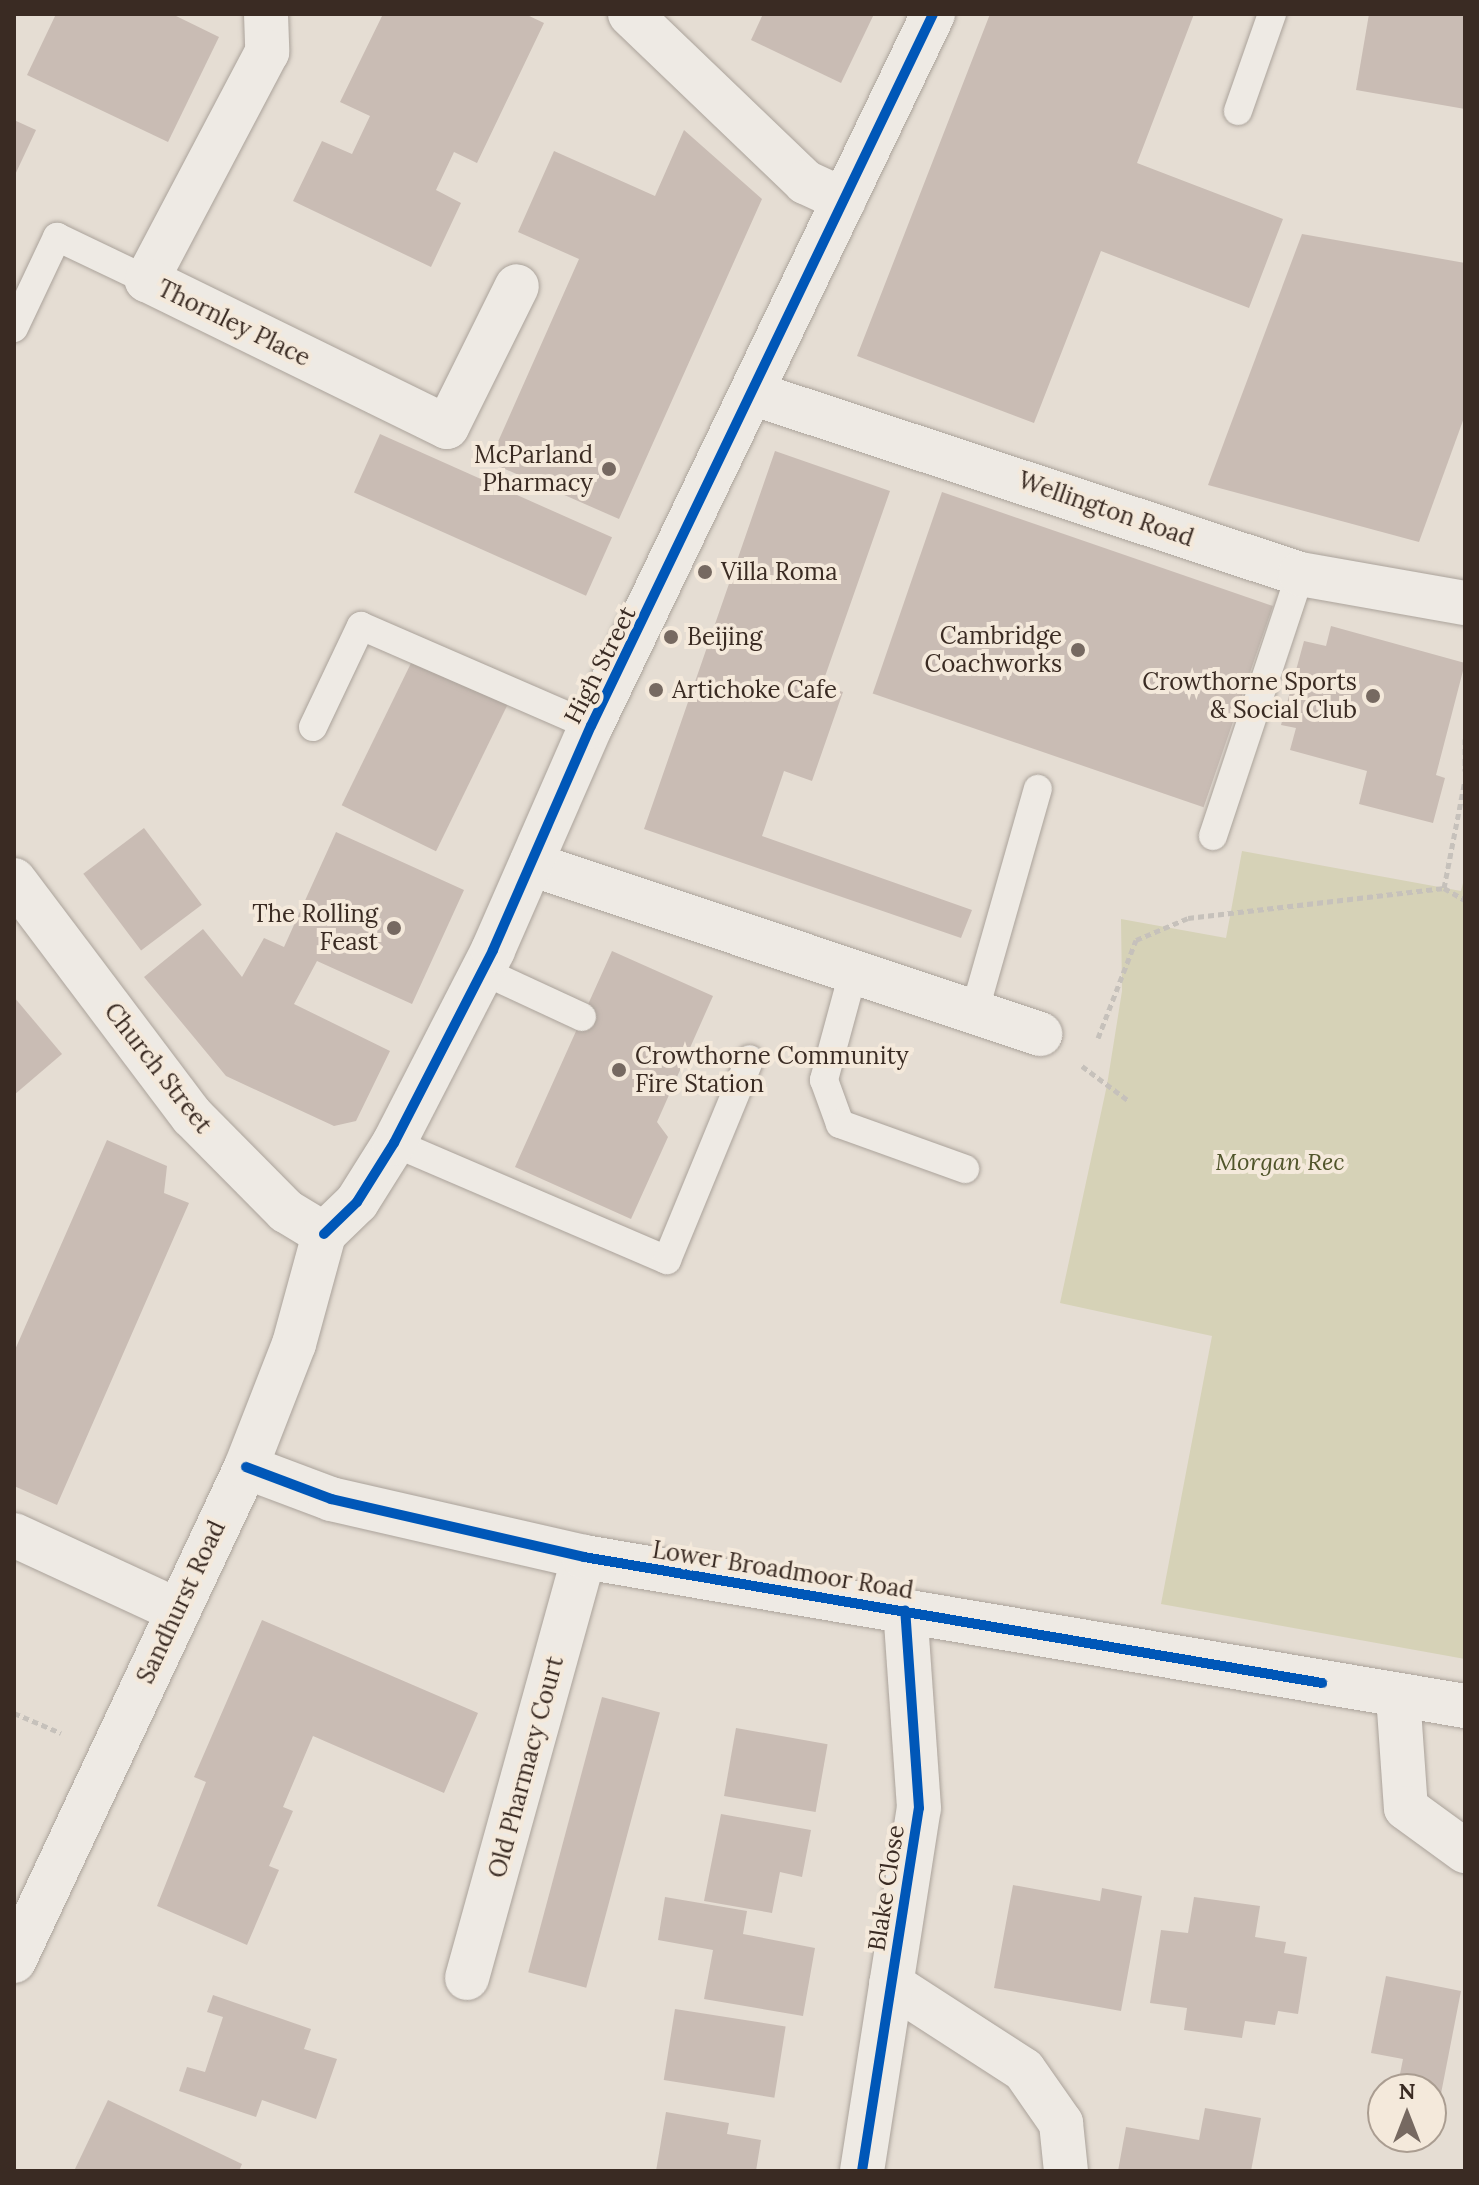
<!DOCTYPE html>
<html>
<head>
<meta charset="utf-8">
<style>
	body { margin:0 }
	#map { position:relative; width:1479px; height:2185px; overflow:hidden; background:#e5ddd3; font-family:Lora,serif }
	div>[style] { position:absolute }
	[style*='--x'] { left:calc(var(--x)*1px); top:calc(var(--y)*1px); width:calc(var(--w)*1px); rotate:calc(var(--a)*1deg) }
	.green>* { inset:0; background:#d6d2b7 }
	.building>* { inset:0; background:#c9bcb4; transform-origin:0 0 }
	.path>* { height:5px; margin-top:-2.5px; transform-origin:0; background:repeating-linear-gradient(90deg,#c6c1bb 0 6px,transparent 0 10px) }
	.roads { filter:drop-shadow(0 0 2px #aba39b) drop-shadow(0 0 2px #aba39b) }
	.service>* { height:28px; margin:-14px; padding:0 14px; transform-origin:14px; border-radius:14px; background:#eeeae4 }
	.minor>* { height:44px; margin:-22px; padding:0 22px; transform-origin:22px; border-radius:22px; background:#eeeae4 }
	.tertiary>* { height:44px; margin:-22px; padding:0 22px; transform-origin:22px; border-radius:22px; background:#eeeae4 }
	.cycleway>* { height:10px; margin:-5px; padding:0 5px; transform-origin:5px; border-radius:5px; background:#0057b8 }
	.dots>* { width:22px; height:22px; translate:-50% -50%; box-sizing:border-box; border:4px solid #f4e9db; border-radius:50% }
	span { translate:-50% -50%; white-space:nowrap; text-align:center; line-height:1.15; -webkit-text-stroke:8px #f4e9db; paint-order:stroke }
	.street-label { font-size:24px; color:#3a2b23 }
	.poi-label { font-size:24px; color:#3a2b23 }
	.right { translate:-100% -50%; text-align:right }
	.left { translate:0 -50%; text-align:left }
	.park-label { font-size:24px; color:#50552b; font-style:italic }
	.frame { position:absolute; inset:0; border:16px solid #3a2b23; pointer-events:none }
	.north { position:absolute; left:1367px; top:2073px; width:80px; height:80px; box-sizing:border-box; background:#f4e9db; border:2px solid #aa9d91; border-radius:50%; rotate:0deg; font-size:22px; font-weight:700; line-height:32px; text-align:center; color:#3a2b23 }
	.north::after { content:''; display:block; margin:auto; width:28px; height:36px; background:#766961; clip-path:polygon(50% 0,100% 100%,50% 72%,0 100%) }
</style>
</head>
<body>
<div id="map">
	<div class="green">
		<div style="clip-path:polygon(1242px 851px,1461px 891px,1465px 875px,1465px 1659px,1161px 1604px,1212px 1336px,1060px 1303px,1107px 1085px,1122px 991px,1121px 919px,1226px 938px)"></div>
	</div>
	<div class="building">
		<div style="clip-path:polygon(56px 14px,172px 14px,219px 37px,168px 142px,27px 75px)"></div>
		<div style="clip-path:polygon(383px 14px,525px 14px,544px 23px,477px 163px,454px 152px,436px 190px,461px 203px,431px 267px,293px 201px,322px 141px,352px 154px,370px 116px,340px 102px)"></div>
		<div style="clip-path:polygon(763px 14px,874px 14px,841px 83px,751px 40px)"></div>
		<div style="clip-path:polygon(990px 14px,1194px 14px,1137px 163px,1283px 219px,1249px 308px,1101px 251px,1034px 423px,857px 356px)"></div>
		<div style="clip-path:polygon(1369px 14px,1465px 14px,1465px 109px,1356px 90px)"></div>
		<div style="clip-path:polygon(14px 120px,36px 130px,14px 177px)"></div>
		<div style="clip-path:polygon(684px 130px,762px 199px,619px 519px,489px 462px,579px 259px,518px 232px,554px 151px,655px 196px)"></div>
		<div style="clip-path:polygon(1302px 234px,1465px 263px,1465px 415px,1419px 542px,1208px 485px)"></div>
		<div style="left:380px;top:434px;width:254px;height:64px;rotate:24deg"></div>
		<div style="clip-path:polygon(775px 451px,890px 491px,822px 685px,843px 692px,812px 781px,784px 771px,762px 836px,972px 910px,961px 938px,644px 829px)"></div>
		<div style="left:942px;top:492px;width:350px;height:213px;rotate:19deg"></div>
		<div style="clip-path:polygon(1331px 626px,1465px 663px,1436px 775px,1445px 778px,1433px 823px,1359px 804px,1367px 771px,1290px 750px,1296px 728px,1281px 725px,1304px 641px,1326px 646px)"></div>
		<div style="left:414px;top:657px;width:105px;height:165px;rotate:26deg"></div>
		<div style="left:144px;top:828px;width:96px;height:76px;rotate:53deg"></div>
		<div style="clip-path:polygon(336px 832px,464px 890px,412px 1004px,317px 961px,294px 1004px,390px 1051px,356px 1121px,334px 1126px,226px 1076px,144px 977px,203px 929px,242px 977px,264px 938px,284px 947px)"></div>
		<div style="clip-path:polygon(612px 951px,713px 996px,657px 1122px,668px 1137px,631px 1219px,515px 1167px)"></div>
		<div style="clip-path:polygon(14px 997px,62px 1054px,14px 1095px)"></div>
		<div style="clip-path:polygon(107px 1140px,167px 1166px,164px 1193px,189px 1203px,57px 1505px,14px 1486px,14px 1352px)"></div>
		<div style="clip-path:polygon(262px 1620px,478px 1713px,444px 1793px,313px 1736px,283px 1807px,293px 1811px,269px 1866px,279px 1870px,247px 1945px,157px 1906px,206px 1782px,194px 1777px)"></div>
		<div style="left:602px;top:1697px;width:60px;height:285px;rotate:15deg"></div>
		<div style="left:736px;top:1728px;width:93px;height:69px;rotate:10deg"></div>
		<div style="clip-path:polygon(721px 1814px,811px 1830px,802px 1877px,780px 1872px,772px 1913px,704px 1901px)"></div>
		<div style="clip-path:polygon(1013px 1885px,1100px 1901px,1102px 1888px,1142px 1896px,1121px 2011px,994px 1988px)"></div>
		<div style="clip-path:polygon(665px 1897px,747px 1911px,743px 1934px,815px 1948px,803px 2016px,704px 1999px,713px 1950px,658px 1940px)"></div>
		<div style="clip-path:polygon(1194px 1897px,1260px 1906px,1255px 1937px,1286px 1942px,1284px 1953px,1307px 1957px,1298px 2014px,1278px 2011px,1275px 2025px,1245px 2021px,1242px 2038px,1184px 2030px,1187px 2008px,1150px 2003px,1161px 1930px,1188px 1933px)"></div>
		<div style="clip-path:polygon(1386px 1976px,1461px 1991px,1431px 2145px,1399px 2138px,1431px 2137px,1431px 2089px,1397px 2089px,1403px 2059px,1371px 2053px)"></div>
		<div style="clip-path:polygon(213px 1995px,311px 2029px,304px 2049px,337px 2059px,316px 2119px,262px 2100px,256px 2117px,179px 2091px,187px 2067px,205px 2072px,223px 2017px,207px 2012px)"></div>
		<div style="left:675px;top:2009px;width:112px;height:72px;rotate:9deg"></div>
		<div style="clip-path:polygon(108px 2100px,242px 2164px,239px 2171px,74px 2171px)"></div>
		<div style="clip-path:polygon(1205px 2108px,1261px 2118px,1251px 2171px,1118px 2171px,1126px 2127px,1199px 2140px)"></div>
		<div style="clip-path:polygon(666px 2112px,729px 2123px,727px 2134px,761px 2140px,756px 2171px,656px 2171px)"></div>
	</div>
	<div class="path">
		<div style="--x:1465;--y:739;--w:32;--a:90"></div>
		<div style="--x:1444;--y:888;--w:110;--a:-79"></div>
		<div style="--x:1098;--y:1038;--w:105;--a:-68.8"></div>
		<div style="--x:1136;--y:940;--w:56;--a:-22.9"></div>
		<div style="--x:1188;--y:918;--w:258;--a:-6.7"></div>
		<div style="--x:1444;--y:888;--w:24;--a:30"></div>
		<div style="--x:1082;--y:1066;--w:59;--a:36.7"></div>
		<div style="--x:14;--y:1713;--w:51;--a:23.1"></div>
	</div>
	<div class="roads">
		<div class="service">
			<div style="--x:1238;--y:111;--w:103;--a:-70.7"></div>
			<div style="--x:14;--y:328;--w:101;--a:-64.7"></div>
			<div style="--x:57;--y:237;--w:100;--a:25.5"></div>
			<div style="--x:313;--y:727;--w:112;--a:-64.6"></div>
			<div style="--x:361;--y:626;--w:251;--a:23.5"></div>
			<div style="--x:1213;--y:836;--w:276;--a:-71.6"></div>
			<div style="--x:483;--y:971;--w:109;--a:24.9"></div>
			<div style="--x:853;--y:973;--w:111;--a:105.2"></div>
			<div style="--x:824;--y:1080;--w:47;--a:70"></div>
			<div style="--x:840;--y:1124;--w:133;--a:19.8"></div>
			<div style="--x:974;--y:1013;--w:233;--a:-74.1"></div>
			<div style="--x:394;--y:1143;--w:297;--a:23.2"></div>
			<div style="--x:667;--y:1260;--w:217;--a:-67.6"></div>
		</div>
		<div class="minor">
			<div style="--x:266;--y:14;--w:38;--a:88"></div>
			<div style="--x:267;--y:52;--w:258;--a:117.8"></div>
			<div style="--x:147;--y:280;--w:334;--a:26.1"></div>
			<div style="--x:447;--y:427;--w:157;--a:-63.6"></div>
			<div style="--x:630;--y:14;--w:243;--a:43.8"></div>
			<div style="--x:805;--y:182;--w:43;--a:24.8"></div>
			<div style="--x:752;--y:393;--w:577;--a:18.28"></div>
			<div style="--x:1300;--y:574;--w:168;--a:10"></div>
			<div style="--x:531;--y:864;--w:537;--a:18.47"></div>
			<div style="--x:14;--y:1535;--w:176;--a:24.8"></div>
			<div style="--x:1398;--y:1695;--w:113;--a:86"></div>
			<div style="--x:1406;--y:1808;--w:73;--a:36.1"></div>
			<div style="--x:467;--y:1978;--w:437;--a:-74.5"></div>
			<div style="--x:891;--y:1984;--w:158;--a:32.9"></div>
			<div style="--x:1024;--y:2070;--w:65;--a:55.1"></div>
			<div style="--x:1061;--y:2123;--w:48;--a:84.1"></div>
			<div style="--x:862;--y:2171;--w:367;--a:-81.1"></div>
			<div style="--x:919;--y:1808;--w:198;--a:-94"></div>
		</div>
		<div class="tertiary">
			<div style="--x:14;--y:880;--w:296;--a:53"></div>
			<div style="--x:192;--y:1116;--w:134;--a:45.3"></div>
			<div style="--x:286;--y:1211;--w:44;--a:31.2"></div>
			<div style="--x:324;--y:1234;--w:46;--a:-44.1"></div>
			<div style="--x:357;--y:1202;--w:70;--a:-57.9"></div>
			<div style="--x:394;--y:1143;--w:217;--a:-62.8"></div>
			<div style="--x:493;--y:950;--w:244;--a:-66.4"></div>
			<div style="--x:591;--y:726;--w:790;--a:-64.34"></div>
			<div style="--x:246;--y:1467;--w:91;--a:20.6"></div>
			<div style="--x:331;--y:1499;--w:260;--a:12.9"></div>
			<div style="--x:584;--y:1557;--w:894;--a:9.6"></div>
			<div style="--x:14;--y:1961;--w:546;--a:-64.84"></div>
			<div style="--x:246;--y:1467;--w:132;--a:-68.7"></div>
			<div style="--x:294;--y:1344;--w:114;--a:-74.7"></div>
		</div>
	</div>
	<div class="cycleway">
		<div style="--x:324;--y:1234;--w:46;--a:-44.1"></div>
		<div style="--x:357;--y:1202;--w:70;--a:-57.9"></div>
		<div style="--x:394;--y:1143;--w:217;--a:-62.8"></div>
		<div style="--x:493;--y:950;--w:244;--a:-66.4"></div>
		<div style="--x:591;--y:726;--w:790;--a:-64.34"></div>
		<div style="--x:246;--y:1467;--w:91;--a:20.6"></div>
		<div style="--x:331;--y:1499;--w:260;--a:12.9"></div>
		<div style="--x:584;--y:1557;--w:749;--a:9.69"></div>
		<div style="--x:862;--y:2171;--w:367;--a:-81.1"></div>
		<div style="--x:919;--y:1808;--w:198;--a:-94"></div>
	</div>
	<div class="dots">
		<div style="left:609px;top:469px;background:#766961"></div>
		<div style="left:705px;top:572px;background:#766961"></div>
		<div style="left:671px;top:637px;background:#766961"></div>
		<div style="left:1078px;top:650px;background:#766961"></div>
		<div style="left:656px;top:690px;background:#766961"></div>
		<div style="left:1373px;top:696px;background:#766961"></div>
		<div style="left:394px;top:928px;background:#766961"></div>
		<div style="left:619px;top:1070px;background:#766961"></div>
	</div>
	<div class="street-label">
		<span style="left:234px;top:323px;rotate:26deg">Thornley Place</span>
		<span style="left:1106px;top:509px;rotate:19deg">Wellington Road</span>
		<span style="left:600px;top:665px;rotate:-63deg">High Street</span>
		<span style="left:158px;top:1068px;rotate:52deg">Church Street</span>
		<span style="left:783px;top:1570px;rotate:9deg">Lower Broadmoor Road</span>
		<span style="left:181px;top:1602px;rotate:-65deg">Sandhurst Road</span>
		<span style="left:526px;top:1767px;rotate:-75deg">Old Pharmacy Court</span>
		<span style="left:886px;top:1888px;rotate:-81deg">Blake Close</span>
	</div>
	<div class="poi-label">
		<span class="right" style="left:593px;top:469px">McParland<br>Pharmacy</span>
		<span class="left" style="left:721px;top:572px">Villa Roma</span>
		<span class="right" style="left:1062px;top:650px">Cambridge<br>Coachworks</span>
		<span class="left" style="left:687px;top:637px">Beijing</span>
		<span class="right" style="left:1357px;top:696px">Crowthorne Sports<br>&amp; Social Club</span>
		<span class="left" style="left:672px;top:690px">Artichoke Cafe</span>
		<span class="right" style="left:378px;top:928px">The Rolling<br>Feast</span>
		<span class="left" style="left:635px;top:1070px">Crowthorne Community<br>Fire Station</span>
	</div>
	<div class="park-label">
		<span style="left:1280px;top:1162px">Morgan Rec</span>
	</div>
	<div class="frame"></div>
	<div class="north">N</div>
</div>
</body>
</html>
